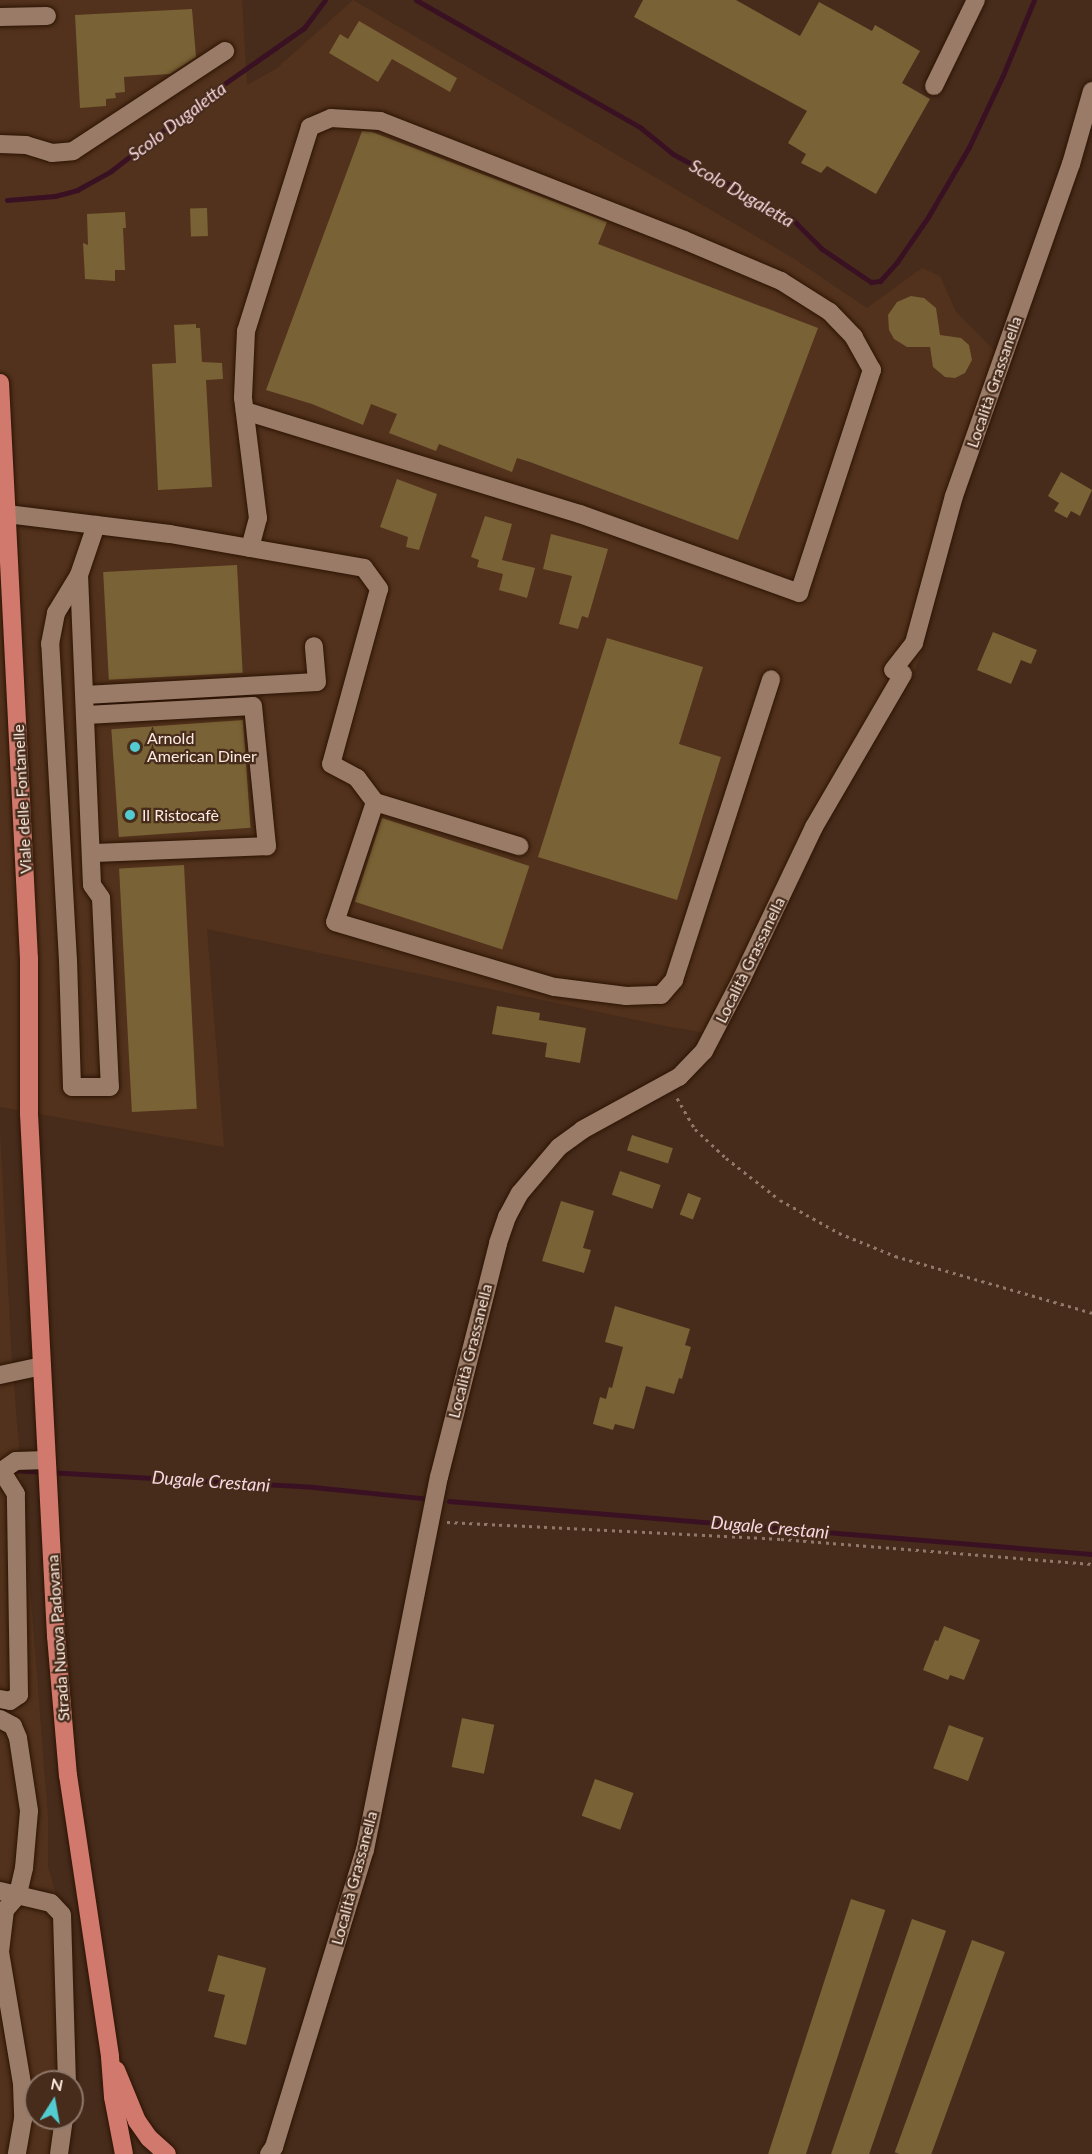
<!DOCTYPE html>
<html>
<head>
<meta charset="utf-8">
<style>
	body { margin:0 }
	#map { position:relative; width:1092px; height:2154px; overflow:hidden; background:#472c1b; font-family:Lato,sans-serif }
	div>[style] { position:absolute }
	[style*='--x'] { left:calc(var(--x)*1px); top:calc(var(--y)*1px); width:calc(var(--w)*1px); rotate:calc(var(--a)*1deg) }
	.built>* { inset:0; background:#52321c }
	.stream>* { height:5px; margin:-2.5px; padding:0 2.5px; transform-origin:2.5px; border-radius:2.5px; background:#3a1123 }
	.building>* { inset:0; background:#796235; transform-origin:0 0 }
	.path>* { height:3px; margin-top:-1.5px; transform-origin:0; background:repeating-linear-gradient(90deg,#90796a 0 3px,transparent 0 7.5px) }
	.roads { filter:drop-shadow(0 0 2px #2c1404) drop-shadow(0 0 2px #2c1404) }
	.minor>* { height:18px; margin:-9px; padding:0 9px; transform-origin:9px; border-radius:9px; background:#9a7b68 }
	.major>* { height:18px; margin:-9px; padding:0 9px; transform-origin:9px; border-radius:9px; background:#d1796d }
	.dots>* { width:16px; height:16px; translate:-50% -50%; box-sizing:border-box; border:3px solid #472c1b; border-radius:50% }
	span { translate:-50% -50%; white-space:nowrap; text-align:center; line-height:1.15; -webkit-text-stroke:4.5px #472c1b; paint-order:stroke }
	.street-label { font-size:16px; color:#fcebe0 }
	.poi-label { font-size:16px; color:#fcebe0 }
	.left { translate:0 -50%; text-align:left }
	.water-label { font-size:18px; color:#f8d7e2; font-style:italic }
	.north { position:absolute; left:24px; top:2070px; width:60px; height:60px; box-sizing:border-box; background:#472c1b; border:2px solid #8f786a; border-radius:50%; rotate:11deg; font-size:16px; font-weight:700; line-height:24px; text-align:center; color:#fcebe0 }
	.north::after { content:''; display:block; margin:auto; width:21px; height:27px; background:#52ccd1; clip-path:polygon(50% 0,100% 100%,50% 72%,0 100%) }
</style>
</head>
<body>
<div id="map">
	<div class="built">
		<div style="clip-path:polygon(0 0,242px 0,247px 85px,276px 69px,353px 0,793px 258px,867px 308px,922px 268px,940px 276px,956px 312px,1010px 366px,958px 509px,922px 650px,913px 675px,820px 833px,719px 1035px,665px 1026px,207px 929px,224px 1147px,0 1107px)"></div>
		<div style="clip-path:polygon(0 1131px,11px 1346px,48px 1817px,48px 1867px,62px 1915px,67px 2082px,36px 2082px,36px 2118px,64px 2118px,59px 2154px,0 2154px)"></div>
	</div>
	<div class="stream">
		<div style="--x:416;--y:0;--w:259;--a:29.6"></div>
		<div style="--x:641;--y:128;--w:41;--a:39.1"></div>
		<div style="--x:673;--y:154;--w:136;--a:28.6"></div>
		<div style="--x:792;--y:219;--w:42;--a:45"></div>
		<div style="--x:822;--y:249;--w:59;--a:34"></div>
		<div style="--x:871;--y:282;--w:9;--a:-6"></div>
		<div style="--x:880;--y:281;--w:25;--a:-48"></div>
		<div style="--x:897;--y:262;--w:55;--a:-55.4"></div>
		<div style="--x:928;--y:217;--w:81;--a:-59.6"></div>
		<div style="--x:969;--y:147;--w:80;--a:-64.7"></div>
		<div style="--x:1003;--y:75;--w:81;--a:-67.5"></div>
		<div style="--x:7;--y:200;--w:48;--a:-4.8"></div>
		<div style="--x:55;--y:196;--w:23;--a:-15"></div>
		<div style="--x:77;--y:190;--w:39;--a:-29"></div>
		<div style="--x:111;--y:171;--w:130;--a:-37.8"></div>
		<div style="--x:214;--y:91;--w:110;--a:-35"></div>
		<div style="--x:304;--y:28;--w:35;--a:-53"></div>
		<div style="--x:11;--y:1470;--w:302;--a:3.2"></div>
		<div style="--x:313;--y:1487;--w:110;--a:5.8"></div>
		<div style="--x:449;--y:1501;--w:645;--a:4.71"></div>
	</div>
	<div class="building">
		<div style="clip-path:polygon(643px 0,736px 0,800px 36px,819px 2px,872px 31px,875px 25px,920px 51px,902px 83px,930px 99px,876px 194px,827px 166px,821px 173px,801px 163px,806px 154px,788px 143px,807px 111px,634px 17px)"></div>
		<div style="clip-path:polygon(192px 9px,196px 57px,170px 74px,124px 77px,125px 92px,115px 93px,116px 98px,106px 99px,106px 106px,80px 108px,75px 15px)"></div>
		<div style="clip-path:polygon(359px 21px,457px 78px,450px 92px,392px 59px,378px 82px,329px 53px,340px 34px,348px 39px)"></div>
		<div style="clip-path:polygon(362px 131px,372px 132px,607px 222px,598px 244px,818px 328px,738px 540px,530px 462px,517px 458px,512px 472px,439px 444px,436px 451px,389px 433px,397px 414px,371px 404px,363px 425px,312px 404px,266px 390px)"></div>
		<div style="left:207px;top:208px;width:28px;height:17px;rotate:88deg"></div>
		<div style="clip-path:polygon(125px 212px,126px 228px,123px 228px,125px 270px,115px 270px,115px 281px,85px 279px,83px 243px,88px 245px,87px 214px)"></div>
		<div style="clip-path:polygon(911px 296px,924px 298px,936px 308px,940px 335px,961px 338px,969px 345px,972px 360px,965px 373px,955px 378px,945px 377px,933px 367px,930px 347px,907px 347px,894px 339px,889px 330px,888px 315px,897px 302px)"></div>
		<div style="clip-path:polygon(196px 324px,196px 328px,200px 328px,202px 362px,222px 363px,223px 379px,206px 380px,212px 487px,158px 490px,152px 364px,176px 363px,174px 325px)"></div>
		<div style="clip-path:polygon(1061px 472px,1092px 490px,1080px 516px,1071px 511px,1067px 518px,1054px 511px,1059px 503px,1048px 496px)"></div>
		<div style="clip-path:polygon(397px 479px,437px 494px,419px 550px,406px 547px,408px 537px,380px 527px)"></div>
		<div style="clip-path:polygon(485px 516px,512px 524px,502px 560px,535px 568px,527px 598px,499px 590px,503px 574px,477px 567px,479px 560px,471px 557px)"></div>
		<div style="clip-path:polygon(551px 534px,608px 549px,588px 618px,582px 616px,578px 629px,559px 624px,572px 576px,543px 569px)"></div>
		<div style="left:237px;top:565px;width:108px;height:134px;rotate:87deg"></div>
		<div style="clip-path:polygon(993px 632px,1037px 650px,1031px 664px,1021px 660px,1011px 684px,977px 670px)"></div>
		<div style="clip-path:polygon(607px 638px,703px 667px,679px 744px,721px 757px,677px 900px,538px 857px)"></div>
		<div style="left:243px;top:720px;width:108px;height:132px;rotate:86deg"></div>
		<div style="left:382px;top:818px;width:155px;height:88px;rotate:18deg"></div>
		<div style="left:184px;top:865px;width:244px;height:65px;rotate:87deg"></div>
		<div style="clip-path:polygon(497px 1006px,540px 1013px,539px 1020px,586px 1028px,580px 1063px,545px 1057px,547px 1043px,492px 1034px)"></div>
		<div style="left:632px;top:1135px;width:43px;height:16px;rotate:18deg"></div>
		<div style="left:620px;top:1171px;width:43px;height:25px;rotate:19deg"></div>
		<div style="left:688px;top:1193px;width:14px;height:23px;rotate:21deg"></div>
		<div style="clip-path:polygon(561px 1201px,594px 1211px,583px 1248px,591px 1250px,584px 1273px,542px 1261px)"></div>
		<div style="clip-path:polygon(615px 1306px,690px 1329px,685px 1345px,691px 1347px,682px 1379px,679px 1378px,674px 1394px,646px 1386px,634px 1429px,615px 1424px,613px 1430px,593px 1424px,600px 1397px,606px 1399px,609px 1387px,612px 1388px,623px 1347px,605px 1342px)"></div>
		<div style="clip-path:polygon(944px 1626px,980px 1640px,964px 1680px,950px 1675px,948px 1680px,923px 1670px,935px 1640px,938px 1641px)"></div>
		<div style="left:462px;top:1718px;width:33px;height:50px;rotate:12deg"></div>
		<div style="left:949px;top:1725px;width:37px;height:46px;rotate:20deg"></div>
		<div style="left:595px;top:1779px;width:41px;height:39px;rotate:20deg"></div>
		<div style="left:851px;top:1899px;width:36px;height:270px;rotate:18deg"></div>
		<div style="left:912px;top:1919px;width:36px;height:249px;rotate:19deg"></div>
		<div style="left:972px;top:1940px;width:35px;height:226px;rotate:20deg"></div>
		<div style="clip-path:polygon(218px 1955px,266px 1968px,246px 2045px,214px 2037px,225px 1995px,208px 1991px)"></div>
	</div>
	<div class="path">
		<div style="--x:677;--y:1098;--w:36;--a:60"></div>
		<div style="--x:695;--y:1129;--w:42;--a:43.1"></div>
		<div style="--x:726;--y:1158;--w:68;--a:37.9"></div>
		<div style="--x:780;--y:1200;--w:68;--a:29.2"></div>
		<div style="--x:839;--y:1233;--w:61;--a:22.3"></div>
		<div style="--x:895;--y:1256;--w:205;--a:16.1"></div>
		<div style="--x:447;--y:1522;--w:334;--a:2.9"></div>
		<div style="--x:781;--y:1539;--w:312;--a:4.6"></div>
	</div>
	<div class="roads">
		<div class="minor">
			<div style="--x:0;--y:17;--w:47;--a:-1.2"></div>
			<div style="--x:934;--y:86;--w:96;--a:-64"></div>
			<div style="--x:0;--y:144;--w:26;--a:2"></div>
			<div style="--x:26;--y:145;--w:27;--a:17"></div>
			<div style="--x:52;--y:153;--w:21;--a:-5"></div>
			<div style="--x:73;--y:151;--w:182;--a:-33.3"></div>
			<div style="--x:245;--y:411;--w:350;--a:17.1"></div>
			<div style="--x:580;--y:514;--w:233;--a:19.8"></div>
			<div style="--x:799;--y:593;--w:235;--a:-71.9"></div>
			<div style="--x:872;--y:370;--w:38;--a:-119"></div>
			<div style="--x:854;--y:337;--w:35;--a:-134"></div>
			<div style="--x:830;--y:312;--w:58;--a:-147.7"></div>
			<div style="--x:781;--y:281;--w:105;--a:-157.1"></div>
			<div style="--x:684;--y:240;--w:326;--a:-158.6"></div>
			<div style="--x:380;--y:121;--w:49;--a:-176.5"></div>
			<div style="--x:331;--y:118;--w:23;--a:157"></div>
			<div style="--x:310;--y:127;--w:214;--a:107.4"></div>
			<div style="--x:246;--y:331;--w:67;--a:92.6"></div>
			<div style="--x:243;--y:398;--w:121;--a:82.9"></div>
			<div style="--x:258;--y:518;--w:31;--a:105"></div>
			<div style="--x:7;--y:514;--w:164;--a:7"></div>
			<div style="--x:170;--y:534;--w:197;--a:9.9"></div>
			<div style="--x:364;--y:568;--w:26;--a:54"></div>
			<div style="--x:379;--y:589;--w:181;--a:105.3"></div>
			<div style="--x:331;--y:764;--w:30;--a:28"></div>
			<div style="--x:357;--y:778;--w:30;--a:53"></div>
			<div style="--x:375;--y:802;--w:126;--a:108.4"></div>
			<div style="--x:335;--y:922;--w:229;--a:16.5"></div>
			<div style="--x:555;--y:987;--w:72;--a:7.2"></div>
			<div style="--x:626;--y:996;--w:35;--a:-2"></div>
			<div style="--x:661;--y:995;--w:20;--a:-49"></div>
			<div style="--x:674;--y:980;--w:316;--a:-72.1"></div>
			<div style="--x:79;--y:575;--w:310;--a:87.6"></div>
			<div style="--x:92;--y:885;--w:16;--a:55"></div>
			<div style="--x:101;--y:898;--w:189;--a:87.3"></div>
			<div style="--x:110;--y:1087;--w:38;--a:180"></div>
			<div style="--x:72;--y:1087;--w:126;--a:-91.8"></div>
			<div style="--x:68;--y:961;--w:318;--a:-93.2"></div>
			<div style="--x:50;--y:644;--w:32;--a:-79"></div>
			<div style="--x:56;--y:613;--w:44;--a:-58.8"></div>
			<div style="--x:79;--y:575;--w:53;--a:-71.2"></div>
			<div style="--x:893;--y:670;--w:34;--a:-52"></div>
			<div style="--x:914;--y:643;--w:152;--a:-74.8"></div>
			<div style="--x:954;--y:496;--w:352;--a:-70.6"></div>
			<div style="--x:1071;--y:164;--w:76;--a:-74"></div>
			<div style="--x:85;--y:695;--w:232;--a:-3.2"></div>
			<div style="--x:317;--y:682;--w:36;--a:-95"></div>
			<div style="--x:86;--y:715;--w:167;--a:-3.1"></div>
			<div style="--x:253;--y:706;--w:141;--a:84.3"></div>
			<div style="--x:267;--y:846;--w:176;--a:177.7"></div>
			<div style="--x:375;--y:802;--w:151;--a:17"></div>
			<div style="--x:0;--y:1375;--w:43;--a:-12.1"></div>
			<div style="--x:0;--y:1472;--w:19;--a:-35"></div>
			<div style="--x:16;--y:1461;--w:30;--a:-2"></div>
			<div style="--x:0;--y:1699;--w:10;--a:11"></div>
			<div style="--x:10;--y:1701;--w:11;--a:-34"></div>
			<div style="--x:19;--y:1695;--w:201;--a:-90.9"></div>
			<div style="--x:16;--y:1494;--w:26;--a:-122"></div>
			<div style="--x:0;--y:1719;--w:15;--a:28"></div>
			<div style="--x:13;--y:1726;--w:13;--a:67"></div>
			<div style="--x:18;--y:1738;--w:74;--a:81.4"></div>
			<div style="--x:29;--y:1811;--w:57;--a:95"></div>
			<div style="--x:24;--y:1868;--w:28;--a:103"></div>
			<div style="--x:18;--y:1895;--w:20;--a:131"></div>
			<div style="--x:5;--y:1910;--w:42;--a:96.8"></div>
			<div style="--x:0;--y:1952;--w:134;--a:80.5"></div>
			<div style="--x:22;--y:2084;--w:35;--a:88"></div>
			<div style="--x:23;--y:2119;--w:36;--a:100"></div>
			<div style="--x:0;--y:1891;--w:52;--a:13.2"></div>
			<div style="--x:51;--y:1903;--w:16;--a:47"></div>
			<div style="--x:62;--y:1915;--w:167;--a:88.3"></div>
			<div style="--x:59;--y:2154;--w:36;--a:-82"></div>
			<div style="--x:269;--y:2154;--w:9;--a:-54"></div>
			<div style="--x:274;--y:2147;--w:311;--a:-73"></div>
			<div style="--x:365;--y:1850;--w:380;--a:-78.8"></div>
			<div style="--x:439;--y:1477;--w:241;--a:-75.8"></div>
			<div style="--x:498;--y:1243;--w:28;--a:-71"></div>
			<div style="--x:507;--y:1217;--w:27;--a:-62"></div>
			<div style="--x:520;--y:1193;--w:60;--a:-49.7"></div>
			<div style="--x:559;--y:1147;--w:29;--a:-36"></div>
			<div style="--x:582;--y:1130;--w:111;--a:-28.7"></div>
			<div style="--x:679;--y:1077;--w:36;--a:-46"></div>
			<div style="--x:704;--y:1051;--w:82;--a:-62.5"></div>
			<div style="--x:742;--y:978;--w:167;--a:-64.5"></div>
			<div style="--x:814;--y:827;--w:177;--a:-59.8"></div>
		</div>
		<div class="major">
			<div style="--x:0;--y:383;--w:577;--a:87.12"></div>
			<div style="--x:29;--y:959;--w:155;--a:90"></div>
			<div style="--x:29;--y:1114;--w:523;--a:87.04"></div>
			<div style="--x:56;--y:1636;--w:140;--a:85.1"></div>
			<div style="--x:68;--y:1775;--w:285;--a:81.5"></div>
			<div style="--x:110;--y:2057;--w:40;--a:85.7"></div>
			<div style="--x:113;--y:2097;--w:58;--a:79.1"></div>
			<div style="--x:116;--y:2070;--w:55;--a:67.6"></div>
			<div style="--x:137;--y:2121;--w:21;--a:55"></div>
			<div style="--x:149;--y:2138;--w:24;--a:42"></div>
		</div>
	</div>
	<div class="dots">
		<div style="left:135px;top:747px;background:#52ccd1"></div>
		<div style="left:130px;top:815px;background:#52ccd1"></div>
	</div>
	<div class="street-label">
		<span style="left:994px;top:382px;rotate:-71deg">Località Grassanella</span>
		<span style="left:22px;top:799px;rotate:-93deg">Viale delle Fontanelle</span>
		<span style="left:750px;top:960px;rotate:-64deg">Località Grassanella</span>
		<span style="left:470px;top:1351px;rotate:-76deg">Località Grassanella</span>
		<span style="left:58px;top:1638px;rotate:-94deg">Strada Nuova Padovana</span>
		<span style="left:354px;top:1878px;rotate:-75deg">Località Grassanella</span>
	</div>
	<div class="poi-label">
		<span class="left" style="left:147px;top:747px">Arnold<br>American Diner</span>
		<span class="left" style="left:142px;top:815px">Il Ristocafè</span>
	</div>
	<div class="water-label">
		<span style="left:177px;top:121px;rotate:-37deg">Scolo Dugaletta</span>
		<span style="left:742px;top:193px;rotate:30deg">Scolo Dugaletta</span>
		<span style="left:211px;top:1481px;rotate:4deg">Dugale Crestani</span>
		<span style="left:770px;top:1527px;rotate:5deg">Dugale Crestani</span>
	</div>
	<div class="north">N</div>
</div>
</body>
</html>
